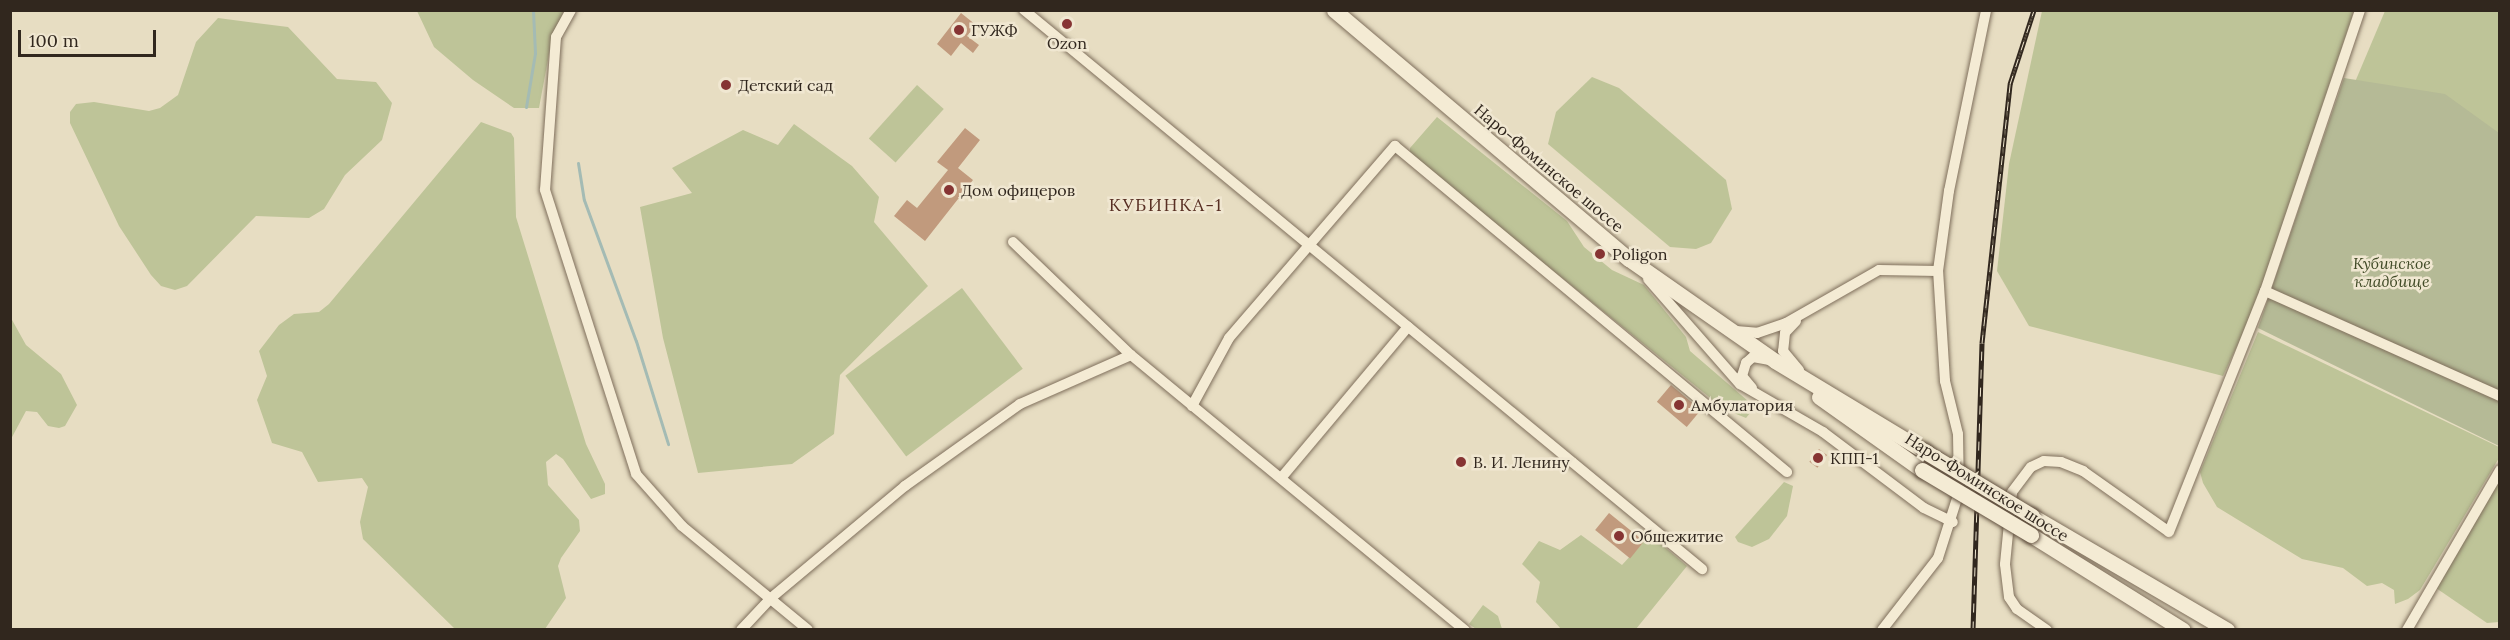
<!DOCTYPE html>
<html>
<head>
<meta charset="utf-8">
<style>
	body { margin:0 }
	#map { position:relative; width:2510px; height:640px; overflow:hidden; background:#e7ddc2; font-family:Lora,serif }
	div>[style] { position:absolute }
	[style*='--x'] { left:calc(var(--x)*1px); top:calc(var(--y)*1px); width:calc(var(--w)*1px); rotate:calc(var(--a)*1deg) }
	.green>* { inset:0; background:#bec498; transform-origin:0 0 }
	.cemetery>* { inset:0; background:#b5ba96 }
	.stream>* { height:3px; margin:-1.5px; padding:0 1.5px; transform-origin:1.5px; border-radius:1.5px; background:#a4bbb4 }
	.building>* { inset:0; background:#c19a7d; transform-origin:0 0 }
	.roads { filter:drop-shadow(0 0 2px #7f6f5c) drop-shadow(0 0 2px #7f6f5c) }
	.street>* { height:10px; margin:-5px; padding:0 5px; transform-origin:5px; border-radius:5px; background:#f4ebd4 }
	.secondary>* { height:15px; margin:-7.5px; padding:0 7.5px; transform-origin:7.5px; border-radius:7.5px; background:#f4ebd4 }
	.rail>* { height:5px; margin-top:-2.5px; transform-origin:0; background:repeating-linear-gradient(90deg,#f0e7d1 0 9px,#31271e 0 18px); box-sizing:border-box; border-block:2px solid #31271e }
	.bridges { filter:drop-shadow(0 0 2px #61503f) drop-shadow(0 0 2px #61503f) }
	.secondary-bridge>* { height:15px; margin:-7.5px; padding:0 7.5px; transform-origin:7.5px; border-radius:7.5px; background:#f4ebd4 }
	.dots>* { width:16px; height:16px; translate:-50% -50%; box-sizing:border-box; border:3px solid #f0e7d1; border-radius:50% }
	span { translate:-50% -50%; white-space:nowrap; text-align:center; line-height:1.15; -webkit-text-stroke:5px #f0e7d1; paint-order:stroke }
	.poi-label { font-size:16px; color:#31271e }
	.left { translate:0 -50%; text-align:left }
	.street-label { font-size:16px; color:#31271e }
	.park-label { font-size:16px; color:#414b27; font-style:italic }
	.neighbourhood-label { font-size:18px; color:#582f23; letter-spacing:1.5px }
	.frame { position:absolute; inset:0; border:12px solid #31271e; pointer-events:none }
	.scale { position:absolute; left:18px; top:30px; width:138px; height:27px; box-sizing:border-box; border:3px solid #31271e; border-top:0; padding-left:8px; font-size:18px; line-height:21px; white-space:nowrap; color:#31271e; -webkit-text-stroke:4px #f0e7d1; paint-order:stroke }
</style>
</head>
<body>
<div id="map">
	<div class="green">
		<div style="clip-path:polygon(417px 11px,564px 11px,552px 38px,539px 108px,514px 108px,473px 80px,434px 47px)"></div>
		<div style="clip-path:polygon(2042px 11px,2354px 11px,2254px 310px,2223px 376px,2029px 326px,1997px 271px,2009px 164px)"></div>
		<div style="clip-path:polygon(2385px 11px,2499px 11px,2499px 296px,2347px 101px)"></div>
		<div style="clip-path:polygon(218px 18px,288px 27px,337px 79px,376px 82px,392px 103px,382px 140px,345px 175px,324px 209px,309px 218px,256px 216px,187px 286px,175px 290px,161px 286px,151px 275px,119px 226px,70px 123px,70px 112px,76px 104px,94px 102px,149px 111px,160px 108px,178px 95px,196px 42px)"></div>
		<div style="clip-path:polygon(1592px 77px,1619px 88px,1726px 180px,1732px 209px,1711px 243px,1696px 249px,1670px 247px,1548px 144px,1556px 112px)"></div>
		<div style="left:917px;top:85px;width:36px;height:72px;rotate:42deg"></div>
		<div style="clip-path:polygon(1437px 117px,1567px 221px,1584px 247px,1612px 270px,1644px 285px,1686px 337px,1690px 351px,1755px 407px,1746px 418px,1724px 409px,1410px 155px,1410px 148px)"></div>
		<div style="clip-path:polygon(481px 122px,511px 133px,514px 138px,516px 217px,586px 444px,605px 484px,605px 494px,591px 499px,563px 459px,556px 454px,546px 462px,548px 485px,579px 520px,580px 531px,561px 558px,558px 566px,566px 598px,545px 629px,455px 629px,363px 539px,360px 522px,368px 487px,362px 478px,318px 482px,302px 452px,272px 443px,257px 400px,267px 376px,259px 351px,279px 325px,294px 314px,319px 312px,329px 304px)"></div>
		<div style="clip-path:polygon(794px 124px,852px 166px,879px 197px,874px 222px,928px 286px,840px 375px,834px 434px,792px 464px,698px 473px,663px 338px,640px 207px,692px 193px,672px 168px,743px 130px,778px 145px)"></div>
		<div style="left:962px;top:288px;width:101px;height:146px;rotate:53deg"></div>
		<div style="clip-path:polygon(11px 318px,26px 345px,61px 374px,77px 405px,65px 426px,59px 428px,48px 426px,37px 412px,26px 411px,11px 439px)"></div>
		<div style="clip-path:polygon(2258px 332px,2499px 447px,2499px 458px,2420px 590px,2408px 599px,2395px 604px,2394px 590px,2382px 583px,2367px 586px,2343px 568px,2302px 559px,2217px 507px,2203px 483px,2200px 472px)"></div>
		<div style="clip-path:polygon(2499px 479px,2499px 622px,2487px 623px,2436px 588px)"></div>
		<div style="clip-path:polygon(1784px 482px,1793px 486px,1787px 516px,1769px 539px,1752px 547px,1738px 542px,1735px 537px)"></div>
		<div style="clip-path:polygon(1581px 535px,1622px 565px,1644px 541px,1654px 538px,1687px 566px,1636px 629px,1562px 630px,1536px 602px,1540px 582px,1522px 564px,1539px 541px,1560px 550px)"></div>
		<div style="clip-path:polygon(1483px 605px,1498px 616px,1502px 629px,1476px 629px,1469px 624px)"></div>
	</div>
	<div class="cemetery">
		<div style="clip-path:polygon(2344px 78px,2445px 94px,2499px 133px,2499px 446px,2258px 328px)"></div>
	</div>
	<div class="stream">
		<div style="--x:526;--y:107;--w:55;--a:-80.5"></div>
		<div style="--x:535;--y:53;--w:43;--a:-92.7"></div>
		<div style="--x:578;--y:163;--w:37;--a:81"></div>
		<div style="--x:584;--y:200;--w:150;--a:69.8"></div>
		<div style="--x:636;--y:341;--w:108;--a:72.7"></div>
	</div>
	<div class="building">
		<div style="clip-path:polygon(961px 13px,976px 25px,967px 36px,979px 45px,973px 53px,961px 43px,951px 56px,937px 44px)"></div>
		<div style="clip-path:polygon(965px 128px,980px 140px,958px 168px,973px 180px,925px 241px,894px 216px,907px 200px,917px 208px,948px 170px,937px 162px)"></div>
		<div style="left:1671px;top:385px;width:39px;height:22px;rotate:40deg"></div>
		<div style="left:1819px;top:449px;width:10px;height:16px;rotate:37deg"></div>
		<div style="left:1609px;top:513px;width:45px;height:22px;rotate:39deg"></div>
	</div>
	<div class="roads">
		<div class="street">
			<div style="--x:571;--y:10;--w:31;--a:119"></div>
			<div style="--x:556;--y:37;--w:153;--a:94.1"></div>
			<div style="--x:545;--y:190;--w:298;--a:72.2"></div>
			<div style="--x:636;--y:474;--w:69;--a:48.5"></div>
			<div style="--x:682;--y:526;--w:163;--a:39.5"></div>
			<div style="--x:1024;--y:10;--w:879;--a:39.51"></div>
			<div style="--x:1013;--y:242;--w:163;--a:43.8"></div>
			<div style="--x:1131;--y:355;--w:433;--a:39.5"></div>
			<div style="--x:1648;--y:279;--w:140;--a:48.8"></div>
			<div style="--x:1740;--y:384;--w:96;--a:30"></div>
			<div style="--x:1823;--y:432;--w:126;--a:37"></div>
			<div style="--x:1924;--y:508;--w:32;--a:26"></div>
			<div style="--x:2265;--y:291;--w:257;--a:24.1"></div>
			<div style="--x:1796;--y:321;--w:16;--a:133"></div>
			<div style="--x:1785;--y:333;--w:18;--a:96"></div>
			<div style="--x:1783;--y:351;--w:25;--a:50"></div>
			<div style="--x:1736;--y:331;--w:21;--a:5"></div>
			<div style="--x:1757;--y:333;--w:31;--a:-19"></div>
			<div style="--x:1786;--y:323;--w:107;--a:-29.7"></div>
			<div style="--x:1879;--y:270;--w:59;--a:1"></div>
			<div style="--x:1752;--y:388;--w:16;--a:-130"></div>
			<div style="--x:1742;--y:376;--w:14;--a:-73"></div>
			<div style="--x:1746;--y:363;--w:9;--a:-41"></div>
			<div style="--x:1753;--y:357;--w:17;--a:10"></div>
			<div style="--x:1192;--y:406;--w:77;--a:-61.4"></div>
			<div style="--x:1229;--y:338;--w:254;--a:-49.2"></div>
			<div style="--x:1395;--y:146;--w:510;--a:39.75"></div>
			<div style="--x:1282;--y:477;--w:196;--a:-50"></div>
			<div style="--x:741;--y:630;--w:44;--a:-46.8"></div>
			<div style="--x:771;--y:598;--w:175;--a:-39.9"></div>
			<div style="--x:905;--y:486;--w:141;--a:-35.5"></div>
			<div style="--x:1020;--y:404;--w:121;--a:-23.8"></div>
			<div style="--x:1882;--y:630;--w:91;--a:-52.1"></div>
			<div style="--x:1938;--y:558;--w:69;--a:-72.3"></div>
			<div style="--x:1959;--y:492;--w:58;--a:-91"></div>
			<div style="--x:1958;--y:434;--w:55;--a:-103.8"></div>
			<div style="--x:1945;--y:381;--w:110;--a:-93.6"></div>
			<div style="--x:1938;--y:271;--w:81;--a:-82.2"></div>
			<div style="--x:1949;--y:191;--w:185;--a:-78.4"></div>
			<div style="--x:2047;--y:630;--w:37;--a:-145"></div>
			<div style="--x:2017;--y:609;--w:14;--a:-124"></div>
			<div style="--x:2009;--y:597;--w:33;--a:-97"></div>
			<div style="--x:2005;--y:564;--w:72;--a:-84.4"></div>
			<div style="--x:2012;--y:492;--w:31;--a:-53"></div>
			<div style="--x:2031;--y:467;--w:14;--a:-25"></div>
			<div style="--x:2044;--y:461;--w:17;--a:3"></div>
			<div style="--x:2061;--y:462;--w:24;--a:22"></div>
			<div style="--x:2083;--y:471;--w:105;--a:35.3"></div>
			<div style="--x:2169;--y:532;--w:259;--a:-68.3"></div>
			<div style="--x:2265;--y:291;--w:297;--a:-71.3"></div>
			<div style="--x:2407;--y:630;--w:185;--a:-59.8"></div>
		</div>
		<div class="secondary">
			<div style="--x:1334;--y:10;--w:386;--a:40.2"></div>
			<div style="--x:1629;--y:259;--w:178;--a:34.9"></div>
			<div style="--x:1775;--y:361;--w:174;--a:31.1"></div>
			<div style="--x:1819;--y:397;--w:126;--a:35.3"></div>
			<div style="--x:2032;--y:516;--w:226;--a:30.3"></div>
			<div style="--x:2031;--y:535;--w:179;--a:32"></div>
		</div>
	</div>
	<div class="rail">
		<div style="--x:1973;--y:630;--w:287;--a:-88.2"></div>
		<div style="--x:1982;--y:343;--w:261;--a:-83.8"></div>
		<div style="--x:2010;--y:84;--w:78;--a:-72"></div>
	</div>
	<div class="bridges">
		<div class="secondary-bridge">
			<div style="--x:1924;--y:451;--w:126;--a:31"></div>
			<div style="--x:1922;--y:470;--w:127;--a:30.8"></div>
		</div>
	</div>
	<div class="dots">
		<div style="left:1067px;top:24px;background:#863433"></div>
		<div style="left:959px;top:30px;background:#863433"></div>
		<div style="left:726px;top:85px;background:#863433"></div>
		<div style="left:949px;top:190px;background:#863433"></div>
		<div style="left:1600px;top:254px;background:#863433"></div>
		<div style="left:1679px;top:405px;background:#863433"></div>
		<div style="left:1818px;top:458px;background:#863433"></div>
		<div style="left:1461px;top:462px;background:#863433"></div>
		<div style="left:1619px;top:536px;background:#863433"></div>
	</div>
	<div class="poi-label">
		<span class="left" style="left:971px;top:30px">ГУЖФ</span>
		<span style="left:1067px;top:43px">Ozon</span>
		<span class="left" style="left:738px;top:85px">Детский сад</span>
		<span class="left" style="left:961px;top:190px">Дом офицеров</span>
		<span class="left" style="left:1612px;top:254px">Poligon</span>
		<span class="left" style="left:1691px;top:405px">Амбулатория</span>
		<span class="left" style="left:1830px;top:458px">КПП-1</span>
		<span class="left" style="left:1473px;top:462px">В. И. Ленину</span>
		<span class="left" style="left:1631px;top:536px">Общежитие</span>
	</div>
	<div class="street-label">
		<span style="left:1549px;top:168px;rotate:40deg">Наро-Фоминское шоссе</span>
		<span style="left:1987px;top:487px;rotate:32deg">Наро-Фоминское шоссе</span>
	</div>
	<div class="park-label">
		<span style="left:2392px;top:272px">Кубинское<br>кладбище</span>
	</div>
	<div class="neighbourhood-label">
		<span style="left:1166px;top:205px">КУБИНКА-1</span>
	</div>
	<div class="frame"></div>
	<div class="scale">100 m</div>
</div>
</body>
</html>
